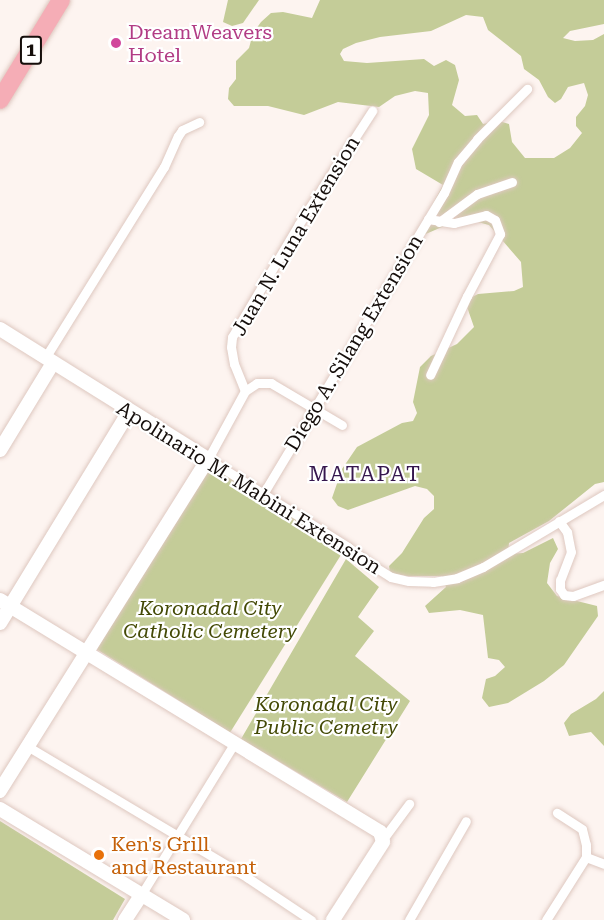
<!DOCTYPE html>
<html>
<head>
<meta charset="utf-8">
<style>
	body { margin:0 }
	#map { position:relative; width:604px; height:920px; overflow:hidden; background:#fdf4f0; font-family:"Roboto Serif",serif }
	div>[style] { position:absolute }
	[style*='--x'] { left:calc(var(--x)*1px); top:calc(var(--y)*1px); width:calc(var(--w)*1px); rotate:calc(var(--a)*1deg) }
	.green>* { inset:0; background:#c4cc98; transform-origin:0 0 }
	.roads { filter:drop-shadow(0 0 2px #dec8c0) drop-shadow(0 0 2px #dec8c0) }
	.street>* { height:9px; margin:-4.5px; padding:0 4.5px; transform-origin:4.5px; border-radius:4.5px; background:#fff }
	.secondary>* { height:14px; margin:-7px; padding:0 7px; transform-origin:7px; border-radius:7px; background:#fff }
	.highway>* { height:18px; margin:-9px; padding:0 9px; transform-origin:9px; border-radius:9px; background:#f5adb6 }
	.dots>* { width:16px; height:16px; translate:-50% -50%; box-sizing:border-box; border:3px solid #fff; border-radius:50% }
	span { translate:-50% -50%; white-space:nowrap; text-align:center; line-height:1.15; -webkit-text-stroke:4.5px #fff; paint-order:stroke }
	.shield-label span { padding:2px 4px; background:#fff; border:2px solid; border-radius:4px; -webkit-text-stroke-width:0 }
	.shield-label { font-size:18px; color:#150e0b; font-weight:700 }
	.hotel-label { font-size:20px; color:#b23c85 }
	.left { translate:0 -50%; text-align:left }
	.street-label { font-size:20px; color:#150e0b }
	.park-label { font-size:20px; color:#434905; font-style:italic }
	.food-label { font-size:20px; color:#c56008 }
	.neighbourhood-label { font-size:21px; color:#36174e; letter-spacing:1.5px }
</style>
</head>
<body>
<div id="map">
	<div class="green">
		<div style="clip-path:polygon(228px 0,259px 0,243px 23px,232px 26px,223px 22px)"></div>
		<div style="clip-path:polygon(evenodd,320px 0,604px 0,604px 24px,570px 31px,563px 38px,575px 41px,593px 40px,604px 34px,604px 482px,595px 484px,549px 521px,509px 543px,508px 554px,523px 553px,553px 538px,558px 549px,550px 563px,547px 583px,557px 596px,597px 606px,598px 616px,564px 665px,544px 681px,508px 703px,489px 707px,482px 698px,486px 679px,495px 676px,505px 667px,499px 660px,488px 658px,483px 615px,460px 610px,429px 613px,425px 606px,446px 587px,442px 576px,407px 576px,390px 573px,389px 566px,402px 553px,424px 518px,434px 509px,434px 496px,427px 489px,415px 486px,348px 510px,338px 506px,332px 498px,342px 469px,357px 447px,402px 423px,413px 421px,417px 413px,413px 402px,420px 367px,431px 356px,457px 344px,474px 327px,467px 307px,470px 298px,478px 294px,514px 291px,523px 287px,521px 262px,489px 225px,463px 218px,414px 239px,443px 185px,416px 169px,412px 149px,429px 115px,428px 93px,415px 91px,395px 96px,379px 107px,338px 102px,304px 115px,268px 106px,234px 106px,228px 99px,229px 88px,236px 79px,236px 61px,249px 48px,253px 33px,261px 22px,271px 13px,283px 12px,312px 18px,320px 0,466px 15px,483px 17px,488px 30px,521px 56px,524px 69px,539px 80px,548px 97px,555px 103px,561px 99px,568px 87px,584px 83px,588px 95px,585px 106px,576px 117px,576px 126px,582px 133px,570px 148px,554px 158px,525px 158px,512px 142px,509px 124px,499px 121px,483px 124px,477px 115px,465px 116px,452px 105px,459px 80px,455px 65px,446px 60px,434px 66px,424px 59px,367px 63px,344px 61px,340px 54px,343px 49px,356px 43px,380px 37px,431px 31px,466px 15px)"></div>
		<div style="left:208px;top:464px;width:161px;height:216px;rotate:32deg"></div>
		<div style="clip-path:polygon(346px 559px,379px 587px,358px 617px,374px 631px,355px 656px,410px 701px,347px 802px,241px 739px)"></div>
		<div style="clip-path:polygon(604px 691px,604px 746px,591px 732px,569px 736px,564px 723px,571px 714px,596px 699px)"></div>
		<div style="clip-path:polygon(0 821px,125px 899px,113px 920px,0 920px)"></div>
	</div>
	<div class="roads">
		<div class="street">
			<div style="--x:428;--y:219;--w:26;--a:9"></div>
			<div style="--x:454;--y:223;--w:33;--a:-14"></div>
			<div style="--x:486;--y:215;--w:10;--a:29"></div>
			<div style="--x:495;--y:220;--w:15;--a:70"></div>
			<div style="--x:500;--y:234;--w:70;--a:118"></div>
			<div style="--x:467;--y:296;--w:87;--a:115.1"></div>
			<div style="--x:439;--y:222;--w:47;--a:-36.4"></div>
			<div style="--x:477;--y:194;--w:37;--a:-19"></div>
			<div style="--x:45;--y:358;--w:225;--a:-58.1"></div>
			<div style="--x:164;--y:167;--w:34;--a:-66"></div>
			<div style="--x:178;--y:136;--w:7;--a:-56"></div>
			<div style="--x:182;--y:130;--w:19;--a:-25"></div>
			<div style="--x:245;--y:391;--w:29;--a:-112"></div>
			<div style="--x:234;--y:364;--w:17;--a:-100"></div>
			<div style="--x:231;--y:347;--w:10;--a:-84"></div>
			<div style="--x:232;--y:337;--w:131;--a:-59.3"></div>
			<div style="--x:299;--y:224;--w:135;--a:-57.1"></div>
			<div style="--x:342;--y:425;--w:82;--a:-149.4"></div>
			<div style="--x:271;--y:383;--w:14;--a:180"></div>
			<div style="--x:257;--y:383;--w:14;--a:146"></div>
			<div style="--x:245;--y:391;--w:77;--a:118.6"></div>
			<div style="--x:208;--y:459;--w:165;--a:32.2"></div>
			<div style="--x:348;--y:547;--w:34;--a:37"></div>
			<div style="--x:375;--y:567;--w:19;--a:32"></div>
			<div style="--x:391;--y:577;--w:18;--a:13"></div>
			<div style="--x:409;--y:581;--w:24;--a:2"></div>
			<div style="--x:433;--y:582;--w:24;--a:-9"></div>
			<div style="--x:457;--y:578;--w:28;--a:-23"></div>
			<div style="--x:483;--y:567;--w:141;--a:-30.8"></div>
			<div style="--x:263;--y:494;--w:351;--a:-59"></div>
			<div style="--x:444;--y:193;--w:34;--a:-66"></div>
			<div style="--x:458;--y:162;--w:30;--a:-50"></div>
			<div style="--x:477;--y:139;--w:71;--a:-45"></div>
			<div style="--x:559;--y:521;--w:14;--a:54"></div>
			<div style="--x:567;--y:532;--w:20;--a:79"></div>
			<div style="--x:571;--y:552;--w:30;--a:111"></div>
			<div style="--x:560;--y:580;--w:9;--a:90"></div>
			<div style="--x:560;--y:589;--w:7;--a:56"></div>
			<div style="--x:564;--y:595;--w:9;--a:6"></div>
			<div style="--x:573;--y:596;--w:33;--a:-20"></div>
			<div style="--x:27;--y:746;--w:257;--a:30.8"></div>
			<div style="--x:248;--y:878;--w:76;--a:33.7"></div>
			<div style="--x:383;--y:839;--w:44;--a:-53.4"></div>
			<div style="--x:586;--y:857;--w:19;--a:21"></div>
			<div style="--x:141;--y:895;--w:177;--a:-58.4"></div>
			<div style="--x:409;--y:920;--w:114;--a:-60.1"></div>
			<div style="--x:546;--y:920;--w:75;--a:-57.6"></div>
			<div style="--x:586;--y:857;--w:12;--a:-90"></div>
			<div style="--x:586;--y:845;--w:16;--a:-104"></div>
			<div style="--x:582;--y:829;--w:30;--a:-147"></div>
		</div>
		<div class="secondary">
			<div style="--x:0;--y:329;--w:245;--a:32"></div>
			<div style="--x:208;--y:459;--w:392;--a:122.1"></div>
			<div style="--x:0;--y:450;--w:102;--a:-58.7"></div>
			<div style="--x:0;--y:600;--w:445;--a:31.4"></div>
			<div style="--x:380;--y:832;--w:10;--a:73"></div>
			<div style="--x:383;--y:842;--w:93;--a:122.7"></div>
			<div style="--x:0;--y:623;--w:247;--a:-58.6"></div>
			<div style="--x:0;--y:809;--w:214;--a:31.2"></div>
			<div style="--x:125;--y:920;--w:30;--a:-57"></div>
		</div>
		<div class="highway">
			<div style="--x:0;--y:100;--w:117;--a:-58.6"></div>
		</div>
	</div>
	<div class="dots">
		<div style="left:116px;top:43px;background:#d1479c"></div>
		<div style="left:99px;top:855px;background:#e8710a"></div>
	</div>
	<div class="shield-label">
		<span style="left:31px;top:50px">1</span>
	</div>
	<div class="hotel-label">
		<span class="left" style="left:128px;top:44px">DreamWeavers<br>Hotel</span>
	</div>
	<div class="street-label">
		<span style="left:296px;top:236px;rotate:-59deg">Juan N. Luna Extension</span>
		<span style="left:354px;top:343px;rotate:-59deg">Diego A. Silang Extension</span>
		<span style="left:249px;top:488px;rotate:32deg">Apolinario M. Mabini Extension</span>
	</div>
	<div class="park-label">
		<span style="left:210px;top:620px">Koronadal City<br>Catholic Cemetery</span>
		<span style="left:326px;top:716px">Koronadal City<br>Public Cemetry</span>
	</div>
	<div class="food-label">
		<span class="left" style="left:111px;top:856px">Ken's Grill<br>and Restaurant</span>
	</div>
	<div class="neighbourhood-label">
		<span style="left:365px;top:474px">MATAPAT</span>
	</div>
</div>
</body>
</html>
